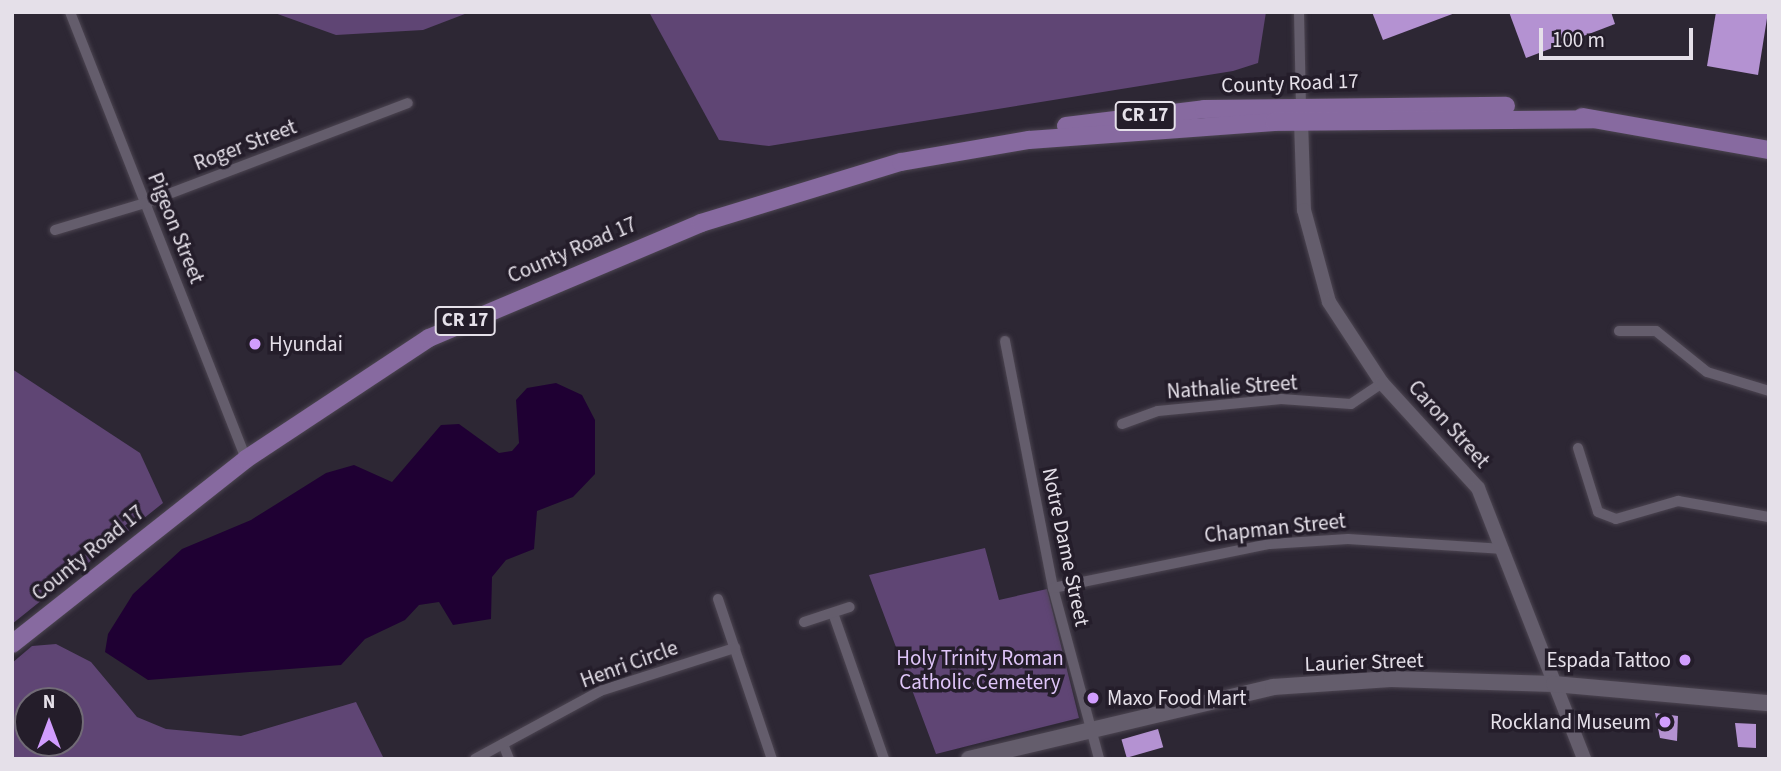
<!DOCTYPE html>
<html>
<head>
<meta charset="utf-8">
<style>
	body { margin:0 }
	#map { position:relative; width:1781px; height:771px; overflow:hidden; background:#2d2734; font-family:"Source Sans 3",sans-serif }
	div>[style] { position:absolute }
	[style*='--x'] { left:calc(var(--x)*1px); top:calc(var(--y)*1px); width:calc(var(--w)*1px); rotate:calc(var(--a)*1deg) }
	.green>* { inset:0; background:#5f4574 }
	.water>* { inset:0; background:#1f0033 }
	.building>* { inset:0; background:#b492d2; transform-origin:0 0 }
	.roads { filter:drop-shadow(0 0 2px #4c4551) drop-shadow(0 0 2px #4c4551) }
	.minor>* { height:10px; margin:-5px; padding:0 5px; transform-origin:5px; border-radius:5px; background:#645d6c }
	.tertiary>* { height:14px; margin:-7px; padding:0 7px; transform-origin:7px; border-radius:7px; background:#645d6c }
	.secondary>* { height:16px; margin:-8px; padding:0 8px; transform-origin:8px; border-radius:8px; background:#645d6c }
	.primary>* { height:18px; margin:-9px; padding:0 9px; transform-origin:9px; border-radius:9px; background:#876aa0 }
	.dots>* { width:19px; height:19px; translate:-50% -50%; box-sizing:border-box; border:4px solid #241d2a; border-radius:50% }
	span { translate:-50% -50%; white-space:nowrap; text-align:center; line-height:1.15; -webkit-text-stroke:7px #241d2a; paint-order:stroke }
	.shield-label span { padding:2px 5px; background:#241d2a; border:2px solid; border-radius:5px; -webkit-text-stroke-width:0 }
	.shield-label { font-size:19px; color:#e5e0e9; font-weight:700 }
	.street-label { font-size:21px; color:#e5e0e9 }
	.poi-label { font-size:21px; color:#e5e0e9 }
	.left { translate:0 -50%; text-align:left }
	.right { translate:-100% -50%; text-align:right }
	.park-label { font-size:21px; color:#dfc5f9 }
	.frame { position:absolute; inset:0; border:14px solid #e5e0e9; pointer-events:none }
	.north { position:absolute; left:14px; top:687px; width:70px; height:70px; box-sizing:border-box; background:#241d2a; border:2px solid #716b76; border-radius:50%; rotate:0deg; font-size:19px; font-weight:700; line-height:28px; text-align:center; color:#e5e0e9 }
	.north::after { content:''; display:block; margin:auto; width:24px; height:32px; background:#d19dfe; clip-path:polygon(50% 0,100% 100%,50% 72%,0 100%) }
	.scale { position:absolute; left:1539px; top:28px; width:154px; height:32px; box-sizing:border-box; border:4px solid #e5e0e9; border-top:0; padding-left:9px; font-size:21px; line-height:24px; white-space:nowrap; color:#e5e0e9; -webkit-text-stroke:5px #241d2a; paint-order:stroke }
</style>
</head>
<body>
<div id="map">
	<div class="green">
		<div style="clip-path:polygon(272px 12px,470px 12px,423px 30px,336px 35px)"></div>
		<div style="clip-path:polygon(649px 12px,1266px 12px,1258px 63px,1233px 71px,769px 146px,719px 140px)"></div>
		<div style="clip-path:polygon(12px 369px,140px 453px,163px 503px,12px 624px)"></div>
		<div style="clip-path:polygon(985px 548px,999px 600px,1047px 589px,1079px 718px,936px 754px,869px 575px)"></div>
		<div style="clip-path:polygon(evenodd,56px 644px,91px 662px,137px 717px,166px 729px,241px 736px,356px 702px,384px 759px,12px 759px,12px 663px,32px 646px,56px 644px,70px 701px,70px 743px,28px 743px,28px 701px,70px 701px)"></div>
	</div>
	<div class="water">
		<div style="clip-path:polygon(556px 383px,582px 395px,595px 420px,595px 474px,573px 497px,537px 511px,534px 549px,506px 560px,492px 577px,491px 619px,453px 625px,439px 602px,419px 605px,405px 620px,365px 639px,341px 665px,148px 680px,105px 652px,108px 634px,133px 594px,182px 549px,251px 520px,326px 473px,354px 465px,392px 482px,441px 425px,459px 424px,499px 453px,512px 451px,519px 443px,516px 400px,527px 388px)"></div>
	</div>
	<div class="building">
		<div style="clip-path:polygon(1372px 12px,1455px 12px,1455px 13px,1383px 40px)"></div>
		<div style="clip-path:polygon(1509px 12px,1611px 12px,1615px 24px,1526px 58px)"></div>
		<div style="clip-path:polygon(1716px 12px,1768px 12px,1758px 75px,1707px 66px)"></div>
		<div style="clip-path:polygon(1655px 713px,1678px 716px,1677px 741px,1660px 738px)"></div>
		<div style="clip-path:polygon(1735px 723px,1756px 724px,1756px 748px,1738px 747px)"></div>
		<div style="left:1158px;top:729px;width:19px;height:38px;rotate:74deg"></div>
	</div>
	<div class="roads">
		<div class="minor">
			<div style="--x:70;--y:12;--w:480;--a:68.5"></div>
			<div style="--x:1299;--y:12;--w:99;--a:88.8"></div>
			<div style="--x:55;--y:230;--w:94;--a:-16.7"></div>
			<div style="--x:145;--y:203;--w:281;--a:-20.8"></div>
			<div style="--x:1619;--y:331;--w:37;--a:0"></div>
			<div style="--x:1656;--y:331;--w:65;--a:38.8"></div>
			<div style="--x:1707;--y:372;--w:65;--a:17"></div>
			<div style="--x:1005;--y:341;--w:252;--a:79"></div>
			<div style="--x:1053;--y:588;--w:177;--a:74.9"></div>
			<div style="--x:1122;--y:424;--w:38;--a:-20"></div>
			<div style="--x:1158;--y:411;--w:124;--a:-5.6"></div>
			<div style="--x:1281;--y:399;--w:70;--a:4.1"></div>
			<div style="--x:1351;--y:404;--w:37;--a:-34"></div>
			<div style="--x:1578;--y:448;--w:67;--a:72.6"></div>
			<div style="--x:1598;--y:512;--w:19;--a:21"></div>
			<div style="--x:1616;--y:519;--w:65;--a:-16.2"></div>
			<div style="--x:1678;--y:501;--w:92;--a:10"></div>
			<div style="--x:1053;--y:588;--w:221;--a:-11.5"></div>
			<div style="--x:1270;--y:544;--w:78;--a:-3.7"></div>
			<div style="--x:1348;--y:539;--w:156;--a:3.7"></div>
			<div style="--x:718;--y:599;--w:169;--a:71.4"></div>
			<div style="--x:833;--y:613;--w:155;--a:70.7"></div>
			<div style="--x:804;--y:622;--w:48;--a:-18.1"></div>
			<div style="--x:503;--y:744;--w:16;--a:68"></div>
			<div style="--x:475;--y:759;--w:142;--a:-28.5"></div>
			<div style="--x:600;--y:691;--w:142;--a:-17.7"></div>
		</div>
		<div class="tertiary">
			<div style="--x:1301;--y:121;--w:89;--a:88.1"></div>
			<div style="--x:1304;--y:210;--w:95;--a:74.8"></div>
			<div style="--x:1329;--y:302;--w:97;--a:56.8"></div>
			<div style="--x:1382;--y:383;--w:142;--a:47.6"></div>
			<div style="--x:1478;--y:488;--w:291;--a:68.6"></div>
		</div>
		<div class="secondary">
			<div style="--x:969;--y:759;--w:312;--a:-13.3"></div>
			<div style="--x:1273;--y:687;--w:118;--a:-3.9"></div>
			<div style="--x:1391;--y:679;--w:163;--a:1.8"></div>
			<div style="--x:1554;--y:684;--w:216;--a:5.1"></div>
		</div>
		<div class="primary">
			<div style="--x:1582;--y:117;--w:190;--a:10"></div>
			<div style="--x:1066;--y:126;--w:139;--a:-7"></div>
			<div style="--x:1204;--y:109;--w:302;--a:-0.6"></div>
			<div style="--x:12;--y:644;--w:298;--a:-38.3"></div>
			<div style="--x:246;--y:459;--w:219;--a:-33.5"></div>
			<div style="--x:429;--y:338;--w:295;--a:-22.9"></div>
			<div style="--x:701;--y:223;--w:209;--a:-17"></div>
			<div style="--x:901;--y:162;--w:130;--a:-9.8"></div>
			<div style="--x:1029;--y:140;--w:246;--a:-4.2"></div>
			<div style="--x:1274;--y:122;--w:318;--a:-0.5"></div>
		</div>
	</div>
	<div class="dots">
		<div style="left:255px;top:344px;background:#d19dfe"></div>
		<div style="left:1685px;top:660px;background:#d19dfe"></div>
		<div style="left:1093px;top:698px;background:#d19dfe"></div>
		<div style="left:1665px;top:722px;background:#d19dfe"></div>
	</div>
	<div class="shield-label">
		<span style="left:1145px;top:116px">CR 17</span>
		<span style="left:465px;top:321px">CR 17</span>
	</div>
	<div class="street-label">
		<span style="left:1290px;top:83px;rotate:-2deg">County Road 17</span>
		<span style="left:245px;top:145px;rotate:-21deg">Roger Street</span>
		<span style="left:176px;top:228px;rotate:68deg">Pigeon Street</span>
		<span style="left:572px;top:250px;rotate:-23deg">County Road 17</span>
		<span style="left:1232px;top:387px;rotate:-4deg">Nathalie Street</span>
		<span style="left:1449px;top:424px;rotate:48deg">Caron Street</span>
		<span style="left:1275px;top:528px;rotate:-6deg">Chapman Street</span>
		<span style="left:1066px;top:547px;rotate:78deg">Notre Dame Street</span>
		<span style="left:88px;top:553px;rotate:-39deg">County Road 17</span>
		<span style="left:1364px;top:662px;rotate:-2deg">Laurier Street</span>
		<span style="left:629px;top:664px;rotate:-20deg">Henri Circle</span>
	</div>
	<div class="poi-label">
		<span class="left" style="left:269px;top:344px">Hyundai</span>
		<span class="right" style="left:1671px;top:660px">Espada Tattoo</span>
		<span class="left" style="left:1107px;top:698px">Maxo Food Mart</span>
		<span class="right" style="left:1651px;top:722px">Rockland Museum</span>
	</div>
	<div class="park-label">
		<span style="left:980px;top:670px">Holy Trinity Roman<br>Catholic Cemetery</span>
	</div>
	<div class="frame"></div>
	<div class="north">N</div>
	<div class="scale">100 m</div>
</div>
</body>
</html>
